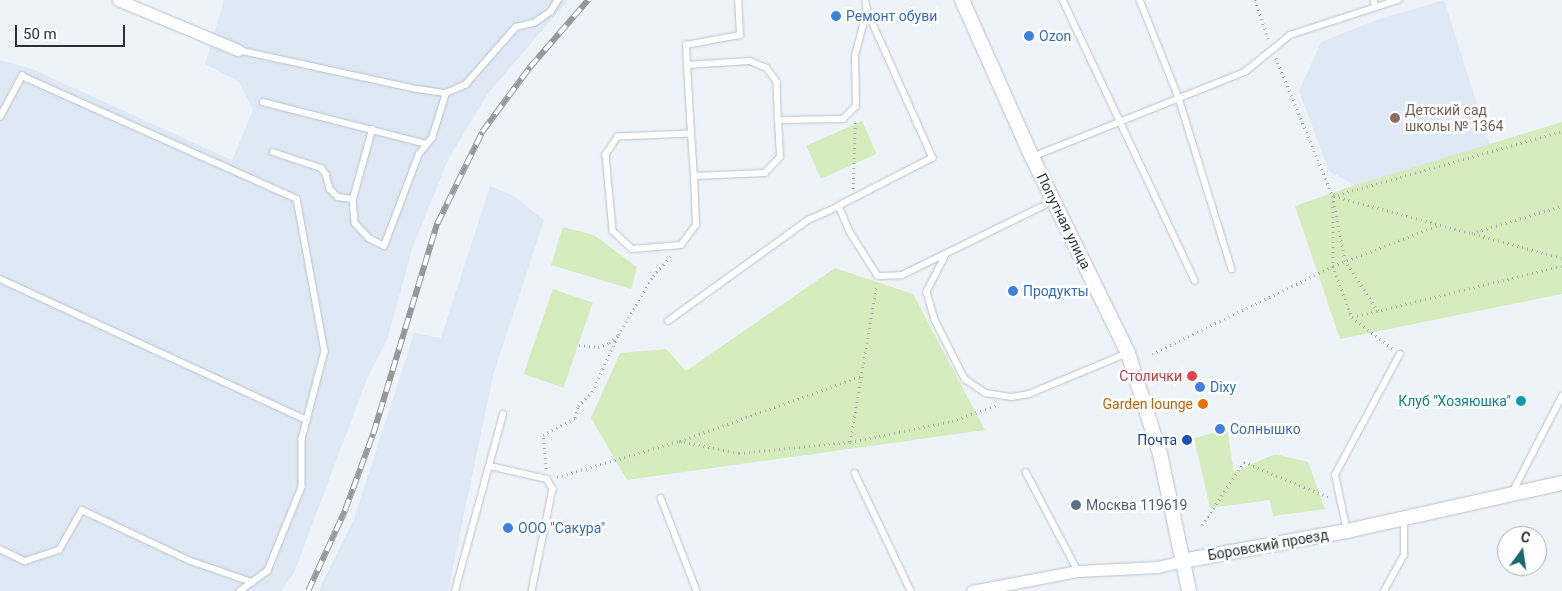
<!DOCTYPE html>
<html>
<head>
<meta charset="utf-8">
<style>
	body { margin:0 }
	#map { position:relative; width:1562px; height:591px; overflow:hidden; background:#eef3f9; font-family:Roboto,sans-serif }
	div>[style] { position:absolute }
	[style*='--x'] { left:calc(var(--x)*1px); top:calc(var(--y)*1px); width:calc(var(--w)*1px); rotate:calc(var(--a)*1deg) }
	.built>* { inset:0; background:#dee9f5 }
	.green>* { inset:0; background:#d5ecbd; transform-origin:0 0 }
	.path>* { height:2.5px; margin-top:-1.25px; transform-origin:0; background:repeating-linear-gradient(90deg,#acb0b5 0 1px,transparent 0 5px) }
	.roads { filter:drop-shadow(0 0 1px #bcc1c7) drop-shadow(0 0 1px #bcc1c7) }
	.service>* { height:5.5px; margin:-2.75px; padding:0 2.75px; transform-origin:2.75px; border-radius:2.75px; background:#fff }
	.minor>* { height:11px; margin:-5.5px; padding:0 5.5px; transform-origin:5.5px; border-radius:5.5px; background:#fff }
	.tertiary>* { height:14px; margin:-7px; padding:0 7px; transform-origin:7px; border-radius:7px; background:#fff }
	.rail>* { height:5.5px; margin-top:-2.75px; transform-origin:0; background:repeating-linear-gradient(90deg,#fff 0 11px,#95999d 0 22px); box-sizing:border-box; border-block:1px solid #95999d }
	.dots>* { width:14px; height:14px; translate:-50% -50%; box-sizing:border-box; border:2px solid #fff; border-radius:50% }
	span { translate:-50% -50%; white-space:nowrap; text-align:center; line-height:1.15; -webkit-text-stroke:5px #fff; paint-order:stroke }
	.shop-label { font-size:14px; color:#366cbe }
	.left { translate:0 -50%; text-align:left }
	.education-label { font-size:14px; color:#785e54 }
	.street-label { font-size:14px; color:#2e3032 }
	.health-label { font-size:14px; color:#be3a42 }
	.right { translate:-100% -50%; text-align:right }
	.culture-label { font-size:14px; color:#0d838f }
	.food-label { font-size:14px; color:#c56008 }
	.transit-label { font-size:14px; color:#164399 }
	.service-label { font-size:14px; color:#4e5e75 }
	.north { position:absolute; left:1497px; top:526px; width:50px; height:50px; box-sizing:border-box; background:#fff; border:1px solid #abacad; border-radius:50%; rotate:14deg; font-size:14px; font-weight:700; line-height:20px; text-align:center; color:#2e3032 }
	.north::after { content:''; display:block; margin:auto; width:18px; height:22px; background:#1a676e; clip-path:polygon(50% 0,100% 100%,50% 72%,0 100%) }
	.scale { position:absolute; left:15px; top:25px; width:110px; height:22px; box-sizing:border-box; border:2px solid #2e3032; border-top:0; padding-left:6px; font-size:15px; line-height:18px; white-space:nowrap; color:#2e3032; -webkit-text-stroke:4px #fff; paint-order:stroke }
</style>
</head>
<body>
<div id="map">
	<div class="built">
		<div style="clip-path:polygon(224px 0,568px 0,487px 95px,449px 158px,413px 246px,387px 340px,367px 379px,294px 573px,281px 591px,0 591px,0 60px,32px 69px,232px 160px,253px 110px,239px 82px,205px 64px)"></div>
		<div style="clip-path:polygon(1444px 0,1490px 145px,1355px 185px,1329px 171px,1299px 91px,1321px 42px,1373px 21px)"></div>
		<div style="clip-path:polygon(490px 186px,514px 196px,544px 220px,493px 376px,448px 591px,318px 591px,354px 519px,414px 333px,441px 338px)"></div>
	</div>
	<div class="green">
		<div style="left:862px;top:121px;width:36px;height:61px;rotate:66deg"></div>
		<div style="clip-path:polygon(1562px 122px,1562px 294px,1340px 339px,1295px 206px,1355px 185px)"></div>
		<div style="clip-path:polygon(563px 227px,594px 235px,637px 267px,631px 289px,551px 265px)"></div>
		<div style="clip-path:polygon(835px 268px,913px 294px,985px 430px,627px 480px,591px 418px,620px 353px,666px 349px,686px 371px)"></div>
		<div style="left:553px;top:289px;width:42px;height:90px;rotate:19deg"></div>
		<div style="clip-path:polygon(1227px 429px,1234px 472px,1275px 454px,1308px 462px,1325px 509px,1273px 516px,1270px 500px,1210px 508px,1194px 438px)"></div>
	</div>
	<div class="path">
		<div style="--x:1255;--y:0;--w:43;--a:71.1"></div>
		<div style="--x:1276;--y:58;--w:149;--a:67.6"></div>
		<div style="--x:1333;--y:196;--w:65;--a:79.4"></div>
		<div style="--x:1345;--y:260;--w:61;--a:57.1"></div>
		<div style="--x:853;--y:189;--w:69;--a:-88.3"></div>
		<div style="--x:1333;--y:196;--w:238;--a:-15.8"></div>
		<div style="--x:1334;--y:196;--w:236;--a:15.2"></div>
		<div style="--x:1333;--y:202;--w:64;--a:90"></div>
		<div style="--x:1333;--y:266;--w:114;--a:-21.1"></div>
		<div style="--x:1472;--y:233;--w:94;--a:-16.7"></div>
		<div style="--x:1352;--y:317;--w:51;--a:37.8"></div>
		<div style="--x:579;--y:345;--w:19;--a:6"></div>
		<div style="--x:598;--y:347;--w:12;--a:-20"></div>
		<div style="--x:609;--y:343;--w:11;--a:-41"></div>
		<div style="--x:1152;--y:354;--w:201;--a:-25.9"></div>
		<div style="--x:1333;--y:266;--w:54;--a:69.6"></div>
		<div style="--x:1352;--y:317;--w:216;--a:-13.7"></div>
		<div style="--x:680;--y:441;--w:193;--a:-19.7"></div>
		<div style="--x:850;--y:442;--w:158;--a:-80.5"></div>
		<div style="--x:546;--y:469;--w:34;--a:-95"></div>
		<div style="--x:543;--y:435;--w:36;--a:-28"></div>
		<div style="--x:575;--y:418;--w:12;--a:-76"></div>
		<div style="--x:578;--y:406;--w:20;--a:-45"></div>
		<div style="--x:592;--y:392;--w:63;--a:-65.5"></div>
		<div style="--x:618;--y:335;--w:69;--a:-59.3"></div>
		<div style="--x:653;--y:276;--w:27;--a:-48"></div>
		<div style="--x:557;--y:477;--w:127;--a:-16.4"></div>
		<div style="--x:679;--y:441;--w:61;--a:11.3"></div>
		<div style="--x:739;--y:453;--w:112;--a:-5.7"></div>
		<div style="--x:850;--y:442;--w:104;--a:-11.6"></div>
		<div style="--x:952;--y:421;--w:48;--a:-19.6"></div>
		<div style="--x:1202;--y:525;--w:76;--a:-56.3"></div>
		<div style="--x:1244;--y:462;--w:94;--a:22.5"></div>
	</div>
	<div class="roads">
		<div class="service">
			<div style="--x:866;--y:0;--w:10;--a:84"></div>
			<div style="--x:867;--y:10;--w:162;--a:66"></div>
			<div style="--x:933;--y:158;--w:106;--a:152.9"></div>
			<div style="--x:839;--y:206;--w:28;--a:67"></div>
			<div style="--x:850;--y:232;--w:52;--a:57.5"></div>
			<div style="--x:878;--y:276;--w:24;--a:-2"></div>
			<div style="--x:902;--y:275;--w:168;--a:-26.1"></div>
			<div style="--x:1063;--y:0;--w:310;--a:64.8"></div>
			<div style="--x:1140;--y:0;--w:105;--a:68.3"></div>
			<div style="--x:1179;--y:98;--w:179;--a:72.8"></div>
			<div style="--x:1374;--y:0;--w:7;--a:74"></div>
			<div style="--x:238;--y:50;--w:183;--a:12.3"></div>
			<div style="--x:417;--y:89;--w:29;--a:8"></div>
			<div style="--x:446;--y:93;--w:21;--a:-23"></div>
			<div style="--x:465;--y:85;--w:77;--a:-48.7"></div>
			<div style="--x:516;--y:27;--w:18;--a:-13"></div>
			<div style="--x:534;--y:23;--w:21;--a:-35"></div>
			<div style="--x:551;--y:11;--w:13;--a:-58"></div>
			<div style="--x:687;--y:65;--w:20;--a:-93"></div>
			<div style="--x:686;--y:45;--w:55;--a:-10.5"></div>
			<div style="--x:740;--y:35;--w:35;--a:-93"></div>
			<div style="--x:263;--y:102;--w:169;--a:14.4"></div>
			<div style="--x:0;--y:117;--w:47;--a:-61.8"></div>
			<div style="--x:22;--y:76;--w:301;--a:24.1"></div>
			<div style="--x:297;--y:199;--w:155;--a:79.6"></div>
			<div style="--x:325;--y:351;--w:91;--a:104.6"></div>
			<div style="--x:302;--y:439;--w:48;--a:90"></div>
			<div style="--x:302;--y:487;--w:91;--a:112"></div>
			<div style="--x:268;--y:571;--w:34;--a:144"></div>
			<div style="--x:691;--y:134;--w:69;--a:-93.3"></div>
			<div style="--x:687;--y:65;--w:63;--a:-3.6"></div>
			<div style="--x:750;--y:61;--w:18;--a:22"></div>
			<div style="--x:767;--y:68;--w:17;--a:54"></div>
			<div style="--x:777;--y:82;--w:38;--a:88"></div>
			<div style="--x:273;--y:152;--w:51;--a:18.4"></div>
			<div style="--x:321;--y:168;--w:8;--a:50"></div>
			<div style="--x:326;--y:174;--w:16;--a:75"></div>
			<div style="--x:330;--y:189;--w:11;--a:45"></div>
			<div style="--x:338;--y:197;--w:15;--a:8"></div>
			<div style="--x:353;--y:199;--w:72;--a:-74.6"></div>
			<div style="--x:1032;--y:157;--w:229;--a:-21.8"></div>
			<div style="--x:1245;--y:72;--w:58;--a:-39.4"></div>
			<div style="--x:1290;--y:35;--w:114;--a:-18"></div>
			<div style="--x:694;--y:176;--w:42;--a:-94.1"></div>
			<div style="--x:691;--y:134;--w:73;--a:177.6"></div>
			<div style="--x:618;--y:137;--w:22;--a:124"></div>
			<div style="--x:606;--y:155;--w:76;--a:84.7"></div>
			<div style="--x:613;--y:231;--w:26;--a:43"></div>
			<div style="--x:632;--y:249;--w:49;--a:-4.7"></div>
			<div style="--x:681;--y:245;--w:25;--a:-53"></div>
			<div style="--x:696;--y:225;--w:49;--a:-92.3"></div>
			<div style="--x:694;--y:176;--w:71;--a:-2.4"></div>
			<div style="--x:765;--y:173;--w:22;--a:-47"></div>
			<div style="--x:780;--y:157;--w:37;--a:-93"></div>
			<div style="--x:778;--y:120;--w:65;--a:-0.9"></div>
			<div style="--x:843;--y:119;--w:18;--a:-45"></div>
			<div style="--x:856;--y:106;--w:50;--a:-91.1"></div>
			<div style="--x:855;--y:56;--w:48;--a:-75.4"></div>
			<div style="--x:353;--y:199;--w:24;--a:85"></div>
			<div style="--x:355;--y:223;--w:21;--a:47"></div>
			<div style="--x:369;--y:238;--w:17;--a:28"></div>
			<div style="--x:384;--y:246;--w:98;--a:-69.2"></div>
			<div style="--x:419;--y:154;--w:21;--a:-51"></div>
			<div style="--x:432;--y:138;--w:47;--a:-72.7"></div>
			<div style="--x:946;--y:255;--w:42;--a:117.2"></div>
			<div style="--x:927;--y:292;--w:29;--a:74"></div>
			<div style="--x:935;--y:320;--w:66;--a:63"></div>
			<div style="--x:965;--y:379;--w:25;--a:34"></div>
			<div style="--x:986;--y:393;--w:26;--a:9"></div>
			<div style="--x:1012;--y:397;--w:17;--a:-10"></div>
			<div style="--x:1029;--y:394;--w:107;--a:-22.5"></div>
			<div style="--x:0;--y:279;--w:338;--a:24.7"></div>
			<div style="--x:668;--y:321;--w:173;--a:-35.8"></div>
			<div style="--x:808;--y:220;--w:34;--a:-24"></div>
			<div style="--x:490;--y:466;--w:58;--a:12.8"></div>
			<div style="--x:547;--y:479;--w:12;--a:59"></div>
			<div style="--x:553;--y:489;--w:104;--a:101.6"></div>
			<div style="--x:1026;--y:472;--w:112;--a:62.3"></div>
			<div style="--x:855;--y:473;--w:131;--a:64.6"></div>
			<div style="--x:1512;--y:493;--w:109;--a:-62.7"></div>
			<div style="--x:661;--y:498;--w:100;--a:68.8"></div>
			<div style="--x:1347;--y:531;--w:57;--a:-102.1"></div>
			<div style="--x:1335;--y:475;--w:137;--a:-61.8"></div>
			<div style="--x:0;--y:549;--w:28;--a:26"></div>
			<div style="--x:25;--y:561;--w:36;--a:-18"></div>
			<div style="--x:59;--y:550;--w:46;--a:-60.1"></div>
			<div style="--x:82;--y:510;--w:120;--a:25.1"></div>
			<div style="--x:191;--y:561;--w:65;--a:19"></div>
			<div style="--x:455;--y:591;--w:183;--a:-74.8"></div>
			<div style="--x:1384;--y:591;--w:41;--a:-60.9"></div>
			<div style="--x:1404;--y:555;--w:37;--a:-90"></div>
		</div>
		<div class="minor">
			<div style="--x:118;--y:0;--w:130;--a:22.6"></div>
			<div style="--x:972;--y:591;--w:108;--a:-10.7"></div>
			<div style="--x:1078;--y:571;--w:80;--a:-2.9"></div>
			<div style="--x:1158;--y:567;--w:25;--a:-14"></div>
		</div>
		<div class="tertiary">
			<div style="--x:962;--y:0;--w:172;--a:66"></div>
			<div style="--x:1032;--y:157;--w:218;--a:63.9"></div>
			<div style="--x:1128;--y:353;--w:106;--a:72.4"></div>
			<div style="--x:1160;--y:454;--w:140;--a:78"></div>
			<div style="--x:1182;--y:561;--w:168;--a:-10.3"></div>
			<div style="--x:1347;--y:531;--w:220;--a:-12.6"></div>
		</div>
	</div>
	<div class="rail">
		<div style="--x:308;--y:591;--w:89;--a:-65.4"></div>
		<div style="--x:345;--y:510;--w:81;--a:-69.8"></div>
		<div style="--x:373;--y:434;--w:220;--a:-73.1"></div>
		<div style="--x:437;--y:224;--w:102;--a:-63.9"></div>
		<div style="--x:482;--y:132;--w:81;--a:-53.6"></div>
		<div style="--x:530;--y:67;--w:89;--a:-49.1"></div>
	</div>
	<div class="dots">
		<div style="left:836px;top:16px;background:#3f7fe0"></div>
		<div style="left:1029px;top:36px;background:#3f7fe0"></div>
		<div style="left:1395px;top:118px;background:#8d6e63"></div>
		<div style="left:1013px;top:291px;background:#3f7fe0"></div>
		<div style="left:1192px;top:376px;background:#e0444e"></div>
		<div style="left:1200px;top:387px;background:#3f7fe0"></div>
		<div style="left:1521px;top:401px;background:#0f9aa8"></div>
		<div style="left:1203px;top:404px;background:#e8710a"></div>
		<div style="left:1220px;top:429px;background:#3f7fe0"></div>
		<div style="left:1187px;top:440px;background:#1a4fb4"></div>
		<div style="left:1076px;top:505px;background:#5c6f8a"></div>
		<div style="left:508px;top:528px;background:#3f7fe0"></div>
	</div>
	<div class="shop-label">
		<span class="left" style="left:846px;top:16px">Ремонт обуви</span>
		<span class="left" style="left:1039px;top:36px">Ozon</span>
		<span class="left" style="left:1023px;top:291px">Продукты</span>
		<span class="left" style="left:1210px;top:387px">Dixy</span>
		<span class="left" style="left:1230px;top:429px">Солнышко</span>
		<span class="left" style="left:518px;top:528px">ООО "Сакура"</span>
	</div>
	<div class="education-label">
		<span class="left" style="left:1405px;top:118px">Детский сад<br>школы № 1364</span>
	</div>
	<div class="street-label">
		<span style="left:1064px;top:221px;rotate:64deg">Попутная улица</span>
		<span style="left:1268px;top:545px;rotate:-10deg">Боровский проезд</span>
	</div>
	<div class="health-label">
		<span class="right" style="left:1182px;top:376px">Столички</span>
	</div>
	<div class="culture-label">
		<span class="right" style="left:1511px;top:401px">Клуб "Хозяюшка"</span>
	</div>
	<div class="food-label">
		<span class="right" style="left:1193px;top:404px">Garden lounge</span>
	</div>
	<div class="transit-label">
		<span class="right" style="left:1177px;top:440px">Почта</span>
	</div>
	<div class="service-label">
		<span class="left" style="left:1086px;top:505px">Москва 119619</span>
	</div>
	<div class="north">С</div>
	<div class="scale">50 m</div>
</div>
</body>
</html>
